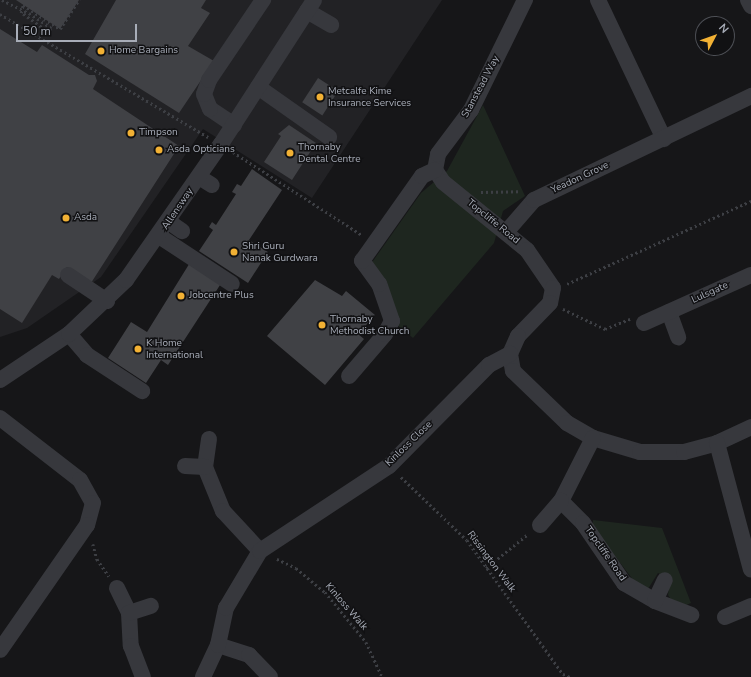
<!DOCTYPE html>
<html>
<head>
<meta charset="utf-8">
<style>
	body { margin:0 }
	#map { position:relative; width:751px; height:677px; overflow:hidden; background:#161618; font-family:"Nunito Sans",sans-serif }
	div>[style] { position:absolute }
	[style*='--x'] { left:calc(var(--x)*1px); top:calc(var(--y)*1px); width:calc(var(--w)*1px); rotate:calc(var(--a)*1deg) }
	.built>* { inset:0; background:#222225 }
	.green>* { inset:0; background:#1e261f }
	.building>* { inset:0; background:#404145; transform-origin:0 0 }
	.path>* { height:2.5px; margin-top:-1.25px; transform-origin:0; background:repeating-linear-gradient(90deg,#3d3f44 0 2px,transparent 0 5px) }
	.minor>* { height:16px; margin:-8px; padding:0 8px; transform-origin:8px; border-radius:8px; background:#37383d }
	.path-bridge>* { height:2.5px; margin-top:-1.25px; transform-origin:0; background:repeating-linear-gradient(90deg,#3d3f44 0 2px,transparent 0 5px) }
	.dots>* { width:11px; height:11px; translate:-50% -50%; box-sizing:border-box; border:2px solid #111113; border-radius:50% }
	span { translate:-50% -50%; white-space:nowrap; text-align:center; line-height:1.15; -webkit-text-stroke:3px #111113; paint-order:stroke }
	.poi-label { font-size:10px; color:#a8adb8 }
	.left { translate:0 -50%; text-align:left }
	.street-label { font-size:10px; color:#a8adb8 }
	.north { position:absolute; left:695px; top:16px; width:40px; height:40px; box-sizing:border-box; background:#111113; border:1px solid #4d4f55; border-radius:50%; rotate:49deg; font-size:11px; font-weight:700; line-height:16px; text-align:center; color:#a8adb8 }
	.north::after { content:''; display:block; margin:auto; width:14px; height:18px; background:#f2b134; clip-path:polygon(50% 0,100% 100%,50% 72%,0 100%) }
	.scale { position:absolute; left:16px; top:24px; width:121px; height:18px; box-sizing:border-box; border:2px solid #a8adb8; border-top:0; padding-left:5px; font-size:12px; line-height:14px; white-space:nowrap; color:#a8adb8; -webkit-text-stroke:3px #111113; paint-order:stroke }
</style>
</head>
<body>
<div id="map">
	<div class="built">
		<div style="clip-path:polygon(0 0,442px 0,312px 198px,203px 129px,101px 277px,27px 328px,0 337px)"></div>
	</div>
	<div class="green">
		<div style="clip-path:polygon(483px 105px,525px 196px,503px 211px,494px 243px,413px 338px,392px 321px,368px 268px,421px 193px,447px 171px)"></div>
		<div style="clip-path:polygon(593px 520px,662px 528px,691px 603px,684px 606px,673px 603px,668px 595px,670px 580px,658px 573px,648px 589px,637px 585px,593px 527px)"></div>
	</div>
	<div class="building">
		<div style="clip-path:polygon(16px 0,79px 0,60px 29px)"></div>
		<div style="clip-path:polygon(116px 0,206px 0,201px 8px,210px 13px,188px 46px,214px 61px,179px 113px,85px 54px)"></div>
		<div style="clip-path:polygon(0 29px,37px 52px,42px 45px,89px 75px,95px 75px,97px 81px,93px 89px,179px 146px,91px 283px,67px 267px,59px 279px,52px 275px,22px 323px,0 309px)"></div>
		<div style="left:318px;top:78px;width:24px;height:29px;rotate:33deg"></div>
		<div style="clip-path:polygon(289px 125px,316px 143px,292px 180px,264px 162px,281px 136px,278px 134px)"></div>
		<div style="clip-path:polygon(252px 169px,282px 190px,249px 240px,268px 252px,248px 283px,199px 251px,213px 230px,209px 227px,212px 222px,216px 225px,236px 194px,232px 192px,237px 184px,241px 186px)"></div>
		<div style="clip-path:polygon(191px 261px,222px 282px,168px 365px,161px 360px,146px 383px,108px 358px,131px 322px,147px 332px)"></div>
		<div style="clip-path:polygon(315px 280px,342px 296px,346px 291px,375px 315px,358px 334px,364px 339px,325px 385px,267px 336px)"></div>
	</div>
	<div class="path">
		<div style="--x:2;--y:0;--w:30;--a:26"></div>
		<div style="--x:0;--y:14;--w:242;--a:30.6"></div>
		<div style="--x:233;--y:152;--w:153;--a:32.8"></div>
		<div style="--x:481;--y:192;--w:39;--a:-1"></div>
		<div style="--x:567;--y:284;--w:202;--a:-24.3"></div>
		<div style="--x:563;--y:309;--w:47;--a:25.5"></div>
		<div style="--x:605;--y:329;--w:27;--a:-22"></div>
		<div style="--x:401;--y:477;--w:91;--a:43.7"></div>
		<div style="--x:467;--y:540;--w:165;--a:54.4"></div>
		<div style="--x:563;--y:674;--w:8;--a:23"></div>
		<div style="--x:93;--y:544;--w:16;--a:75"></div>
		<div style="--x:97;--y:559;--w:21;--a:55"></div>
		<div style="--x:277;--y:559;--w:21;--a:25"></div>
		<div style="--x:296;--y:568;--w:38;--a:40"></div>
		<div style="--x:325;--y:592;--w:65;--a:50.6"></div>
		<div style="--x:366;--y:642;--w:38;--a:65"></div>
		<div style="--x:486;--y:568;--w:54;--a:-39"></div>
	</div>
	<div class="minor">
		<div style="--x:598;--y:0;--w:154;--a:64.6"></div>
		<div style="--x:748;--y:0;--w:7;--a:63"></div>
		<div style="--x:307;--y:11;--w:28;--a:30"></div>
		<div style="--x:258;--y:87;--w:87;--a:35.2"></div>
		<div style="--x:234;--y:125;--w:29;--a:-146"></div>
		<div style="--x:210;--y:109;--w:16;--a:-112"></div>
		<div style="--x:204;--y:94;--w:15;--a:-70"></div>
		<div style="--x:209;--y:80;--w:97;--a:-56"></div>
		<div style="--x:435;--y:170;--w:14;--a:56"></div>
		<div style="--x:443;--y:182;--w:108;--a:39"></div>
		<div style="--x:527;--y:250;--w:46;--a:55.6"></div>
		<div style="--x:553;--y:288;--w:15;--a:101"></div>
		<div style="--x:550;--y:303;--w:46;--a:134.1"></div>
		<div style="--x:518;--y:336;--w:20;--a:114"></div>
		<div style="--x:510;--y:354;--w:17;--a:80"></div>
		<div style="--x:513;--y:371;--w:75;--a:43.9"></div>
		<div style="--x:567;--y:423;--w:30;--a:30"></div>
		<div style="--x:593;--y:438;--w:49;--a:16.6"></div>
		<div style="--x:640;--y:452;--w:44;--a:0"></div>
		<div style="--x:684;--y:452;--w:34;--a:-15"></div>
		<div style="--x:717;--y:443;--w:38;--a:-25"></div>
		<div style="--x:435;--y:170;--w:16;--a:-79"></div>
		<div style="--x:438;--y:154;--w:55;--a:-53.1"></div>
		<div style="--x:471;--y:110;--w:123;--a:-63.9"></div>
		<div style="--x:199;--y:177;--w:15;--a:32"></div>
		<div style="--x:169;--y:222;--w:16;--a:35"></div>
		<div style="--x:507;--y:231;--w:41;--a:-48.9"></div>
		<div style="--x:534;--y:200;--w:241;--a:-25.6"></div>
		<div style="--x:159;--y:236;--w:87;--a:33.3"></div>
		<div style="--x:68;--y:275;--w:47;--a:33.7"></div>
		<div style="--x:669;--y:312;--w:27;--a:70"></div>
		<div style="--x:644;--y:323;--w:117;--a:-24.2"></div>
		<div style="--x:69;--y:334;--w:28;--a:49"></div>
		<div style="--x:87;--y:355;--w:66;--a:33.2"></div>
		<div style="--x:349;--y:376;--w:55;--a:-49.4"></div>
		<div style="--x:385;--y:334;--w:15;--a:-62"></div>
		<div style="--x:392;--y:321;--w:39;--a:-109"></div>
		<div style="--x:379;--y:284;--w:29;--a:-126"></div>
		<div style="--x:362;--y:261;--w:104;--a:-54.8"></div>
		<div style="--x:422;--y:176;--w:14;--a:-25"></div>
		<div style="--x:0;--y:380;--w:83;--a:-33.7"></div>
		<div style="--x:69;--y:334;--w:79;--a:-43.5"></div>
		<div style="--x:126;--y:280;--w:166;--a:-55.1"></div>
		<div style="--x:221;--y:144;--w:171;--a:-57.1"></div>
		<div style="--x:0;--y:418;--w:101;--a:37.8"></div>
		<div style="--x:80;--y:480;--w:26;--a:61"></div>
		<div style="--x:93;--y:503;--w:23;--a:105"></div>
		<div style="--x:87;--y:525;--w:152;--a:124.8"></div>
		<div style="--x:593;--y:438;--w:71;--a:116.9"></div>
		<div style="--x:561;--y:501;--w:31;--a:45"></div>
		<div style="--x:583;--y:523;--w:73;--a:55.7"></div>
		<div style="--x:624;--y:583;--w:36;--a:30"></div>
		<div style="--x:655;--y:601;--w:39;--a:21"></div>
		<div style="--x:209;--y:439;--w:28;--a:98"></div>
		<div style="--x:205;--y:467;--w:48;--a:67.8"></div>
		<div style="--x:223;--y:511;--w:54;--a:47.2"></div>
		<div style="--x:717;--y:443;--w:131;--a:75"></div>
		<div style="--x:185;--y:466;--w:20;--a:3"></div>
		<div style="--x:540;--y:525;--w:32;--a:-49"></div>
		<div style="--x:117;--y:588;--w:28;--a:64"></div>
		<div style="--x:129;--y:613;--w:33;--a:87"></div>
		<div style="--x:131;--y:646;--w:33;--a:69"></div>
		<div style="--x:655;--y:601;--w:23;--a:-65"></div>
		<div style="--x:129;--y:613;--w:23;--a:-18"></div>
		<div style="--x:725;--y:617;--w:28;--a:-23"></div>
		<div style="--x:218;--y:645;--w:33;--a:18"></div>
		<div style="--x:249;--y:655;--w:30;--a:46"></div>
		<div style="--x:203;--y:677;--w:35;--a:-65"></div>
		<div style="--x:218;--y:645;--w:38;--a:-78"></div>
		<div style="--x:226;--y:608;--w:66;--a:-59.2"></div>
		<div style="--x:260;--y:551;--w:154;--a:-33.4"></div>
		<div style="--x:389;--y:466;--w:142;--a:-45.3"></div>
		<div style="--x:489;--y:365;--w:24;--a:-28"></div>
	</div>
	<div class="path-bridge">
		<div style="--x:29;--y:13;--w:27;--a:34"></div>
		<div style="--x:51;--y:28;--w:5;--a:112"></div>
		<div style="--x:49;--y:33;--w:34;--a:-144"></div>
		<div style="--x:21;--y:13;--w:8;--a:-76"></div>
		<div style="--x:23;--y:5;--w:44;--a:33"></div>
		<div style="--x:60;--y:29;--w:35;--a:-57"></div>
	</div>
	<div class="dots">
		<div style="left:101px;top:51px;background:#f2b134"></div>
		<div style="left:320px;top:97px;background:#f2b134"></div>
		<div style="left:131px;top:133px;background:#f2b134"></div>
		<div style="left:159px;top:150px;background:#f2b134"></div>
		<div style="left:290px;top:153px;background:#f2b134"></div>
		<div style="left:66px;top:218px;background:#f2b134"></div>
		<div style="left:234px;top:252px;background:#f2b134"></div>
		<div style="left:181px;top:296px;background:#f2b134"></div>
		<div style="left:322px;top:325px;background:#f2b134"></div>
		<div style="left:138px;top:349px;background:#f2b134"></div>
	</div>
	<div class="poi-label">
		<span class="left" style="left:109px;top:51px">Home Bargains</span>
		<span class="left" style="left:328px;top:97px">Metcalfe Kime<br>Insurance Services</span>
		<span class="left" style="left:139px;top:133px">Timpson</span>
		<span class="left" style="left:298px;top:153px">Thornaby<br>Dental Centre</span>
		<span class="left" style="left:167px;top:150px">Asda Opticians</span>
		<span class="left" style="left:74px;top:218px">Asda</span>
		<span class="left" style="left:242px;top:252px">Shri Guru<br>Nanak Gurdwara</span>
		<span class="left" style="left:189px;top:296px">Jobcentre Plus</span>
		<span class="left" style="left:330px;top:325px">Thornaby<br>Methodist Church</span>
		<span class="left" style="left:146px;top:349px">K Home<br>International</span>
	</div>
	<div class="street-label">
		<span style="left:481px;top:87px;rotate:-62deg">Stanstead Way</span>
		<span style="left:580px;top:178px;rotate:-25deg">Yeadon Grove</span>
		<span style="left:178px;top:209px;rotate:-56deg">Allensway</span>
		<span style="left:493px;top:222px;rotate:39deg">Topcliffe Road</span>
		<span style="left:710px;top:293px;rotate:-24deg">Lulsgate</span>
		<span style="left:409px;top:444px;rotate:-44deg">Kinloss Close</span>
		<span style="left:605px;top:554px;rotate:55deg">Topcliffe Road</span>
		<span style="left:491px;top:562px;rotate:53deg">Rissington Walk</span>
		<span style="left:346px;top:607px;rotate:49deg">Kinloss Walk</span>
	</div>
	<div class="north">N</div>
	<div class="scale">50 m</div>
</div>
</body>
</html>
